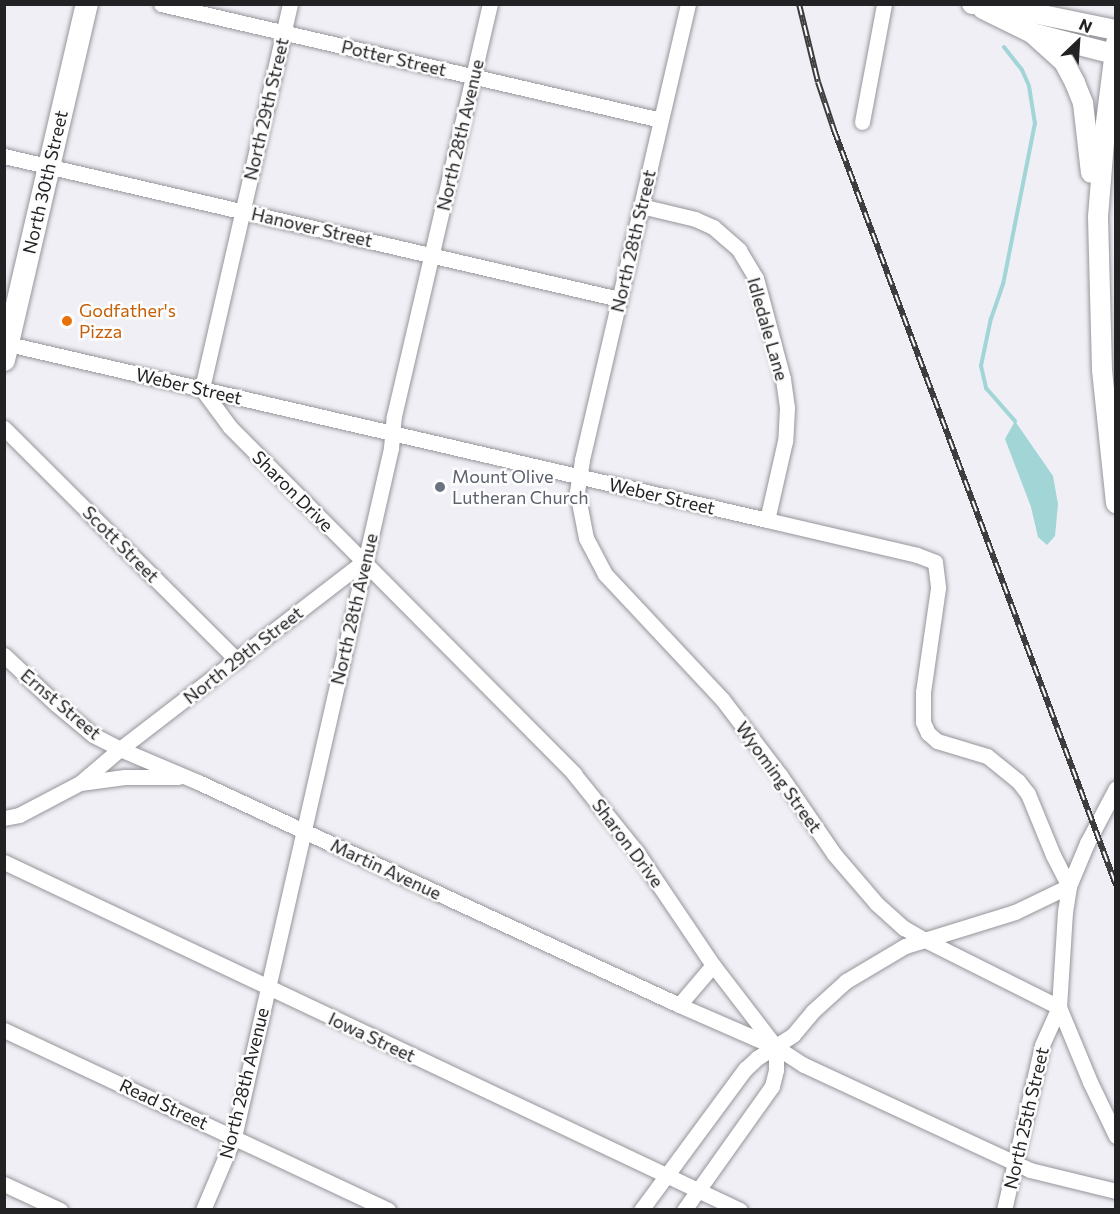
<!DOCTYPE html>
<html>
<head>
<meta charset="utf-8">
<style>
	body { margin:0 }
	#map { position:relative; width:1120px; height:1214px; overflow:hidden; background:#f0eff5; font-family:Commissioner,sans-serif }
	div>[style] { position:absolute }
	[style*='--x'] { left:calc(var(--x)*1px); top:calc(var(--y)*1px); width:calc(var(--w)*1px); rotate:calc(var(--a)*1deg) }
	.water>* { inset:0; background:#a1d5d6 }
	.stream>* { height:4px; margin:-2px; padding:0 2px; transform-origin:2px; border-radius:2px; background:#a1d5d6 }
	.roads { filter:drop-shadow(0 0 2px #96959b) drop-shadow(0 0 2px #96959b) }
	.minor>* { height:15px; margin:-7.5px; padding:0 7.5px; transform-origin:7.5px; border-radius:7.5px; background:#fff }
	.major>* { height:20px; margin:-10px; padding:0 10px; transform-origin:10px; border-radius:10px; background:#fff }
	.highway>* { height:22px; margin:-11px; padding:0 11px; transform-origin:11px; border-radius:11px; background:#fff }
	.rail>* { height:6px; margin-top:-3px; transform-origin:0; background:repeating-linear-gradient(90deg,#fdfdfe 0 11px,#3d3d3f 0 22px); box-sizing:border-box; border-block:2px solid #3d3d3f }
	.dots>* { width:16px; height:16px; translate:-50% -50%; box-sizing:border-box; border:3px solid #fdfdfe; border-radius:50% }
	span { translate:-50% -50%; white-space:nowrap; text-align:center; line-height:1.15; -webkit-text-stroke:5px #fdfdfe; paint-order:stroke }
	.street-label { font-size:18px; color:#222224 }
	.food-label { font-size:18px; color:#c56008 }
	.left { translate:0 -50%; text-align:left }
	.worship-label { font-size:18px; color:#5b616d }
	.frame { position:absolute; inset:0; border:6px solid #222224; pointer-events:none }
	.north { position:absolute; left:1048px; top:12px; width:60px; height:60px; -webkit-text-stroke:4px #fdfdfe; paint-order:stroke; rotate:25deg; font-size:16px; font-weight:700; line-height:24px; text-align:center; color:#222224 }
	.north::after { content:''; display:block; margin:auto; width:21px; height:27px; background:#222224; clip-path:polygon(50% 0,100% 100%,50% 72%,0 100%) }
</style>
</head>
<body>
<div id="map">
	<div class="water">
		<div style="clip-path:polygon(1015px 421px,1053px 476px,1058px 504px,1055px 536px,1047px 545px,1038px 537px,1031px 507px,1005px 439px)"></div>
	</div>
	<div class="stream">
		<div style="--x:1004;--y:47;--w:29;--a:52"></div>
		<div style="--x:1022;--y:70;--w:17;--a:66"></div>
		<div style="--x:1029;--y:86;--w:37;--a:81"></div>
		<div style="--x:1035;--y:123;--w:164;--a:101.2"></div>
		<div style="--x:1003;--y:284;--w:36;--a:109"></div>
		<div style="--x:991;--y:318;--w:49;--a:101.8"></div>
		<div style="--x:981;--y:366;--w:23;--a:77"></div>
		<div style="--x:986;--y:388;--w:44;--a:48.7"></div>
	</div>
	<div class="roads">
		<div class="minor">
			<div style="--x:161;--y:4;--w:513;--a:13.06"></div>
			<div style="--x:290;--y:4;--w:395;--a:102.9"></div>
			<div style="--x:202;--y:389;--w:47;--a:53.6"></div>
			<div style="--x:230;--y:427;--w:489;--a:45.2"></div>
			<div style="--x:574;--y:774;--w:99;--a:51.2"></div>
			<div style="--x:636;--y:851;--w:138;--a:56"></div>
			<div style="--x:713;--y:965;--w:103;--a:52.5"></div>
			<div style="--x:776;--y:1047;--w:33;--a:33"></div>
			<div style="--x:804;--y:1065;--w:249;--a:24.9"></div>
			<div style="--x:1030;--y:1170;--w:89;--a:13.7"></div>
			<div style="--x:688;--y:4;--w:468;--a:103.1"></div>
			<div style="--x:582;--y:460;--w:32;--a:99"></div>
			<div style="--x:577;--y:492;--w:47;--a:78.9"></div>
			<div style="--x:586;--y:538;--w:41;--a:62.2"></div>
			<div style="--x:605;--y:574;--w:171;--a:46.9"></div>
			<div style="--x:722;--y:699;--w:96;--a:52.7"></div>
			<div style="--x:780;--y:775;--w:96;--a:55.6"></div>
			<div style="--x:834;--y:854;--w:66;--a:49.3"></div>
			<div style="--x:877;--y:904;--w:36;--a:42"></div>
			<div style="--x:904;--y:928;--w:24;--a:30"></div>
			<div style="--x:925;--y:940;--w:150;--a:26.6"></div>
			<div style="--x:862;--y:122;--w:120;--a:-79.4"></div>
			<div style="--x:4;--y:156;--w:631;--a:13.09"></div>
			<div style="--x:641;--y:206;--w:56;--a:13.5"></div>
			<div style="--x:695;--y:219;--w:20;--a:24"></div>
			<div style="--x:713;--y:227;--w:35;--a:41"></div>
			<div style="--x:739;--y:250;--w:33;--a:59"></div>
			<div style="--x:756;--y:278;--w:105;--a:75"></div>
			<div style="--x:783;--y:379;--w:29;--a:82"></div>
			<div style="--x:787;--y:408;--w:33;--a:93"></div>
			<div style="--x:785;--y:441;--w:81;--a:102.8"></div>
			<div style="--x:4;--y:343;--w:783;--a:13.06"></div>
			<div style="--x:767;--y:520;--w:154;--a:13.1"></div>
			<div style="--x:917;--y:555;--w:19;--a:21"></div>
			<div style="--x:935;--y:562;--w:26;--a:83"></div>
			<div style="--x:938;--y:588;--w:105;--a:98.2"></div>
			<div style="--x:923;--y:692;--w:30;--a:90"></div>
			<div style="--x:923;--y:722;--w:12;--a:66"></div>
			<div style="--x:928;--y:733;--w:12;--a:42"></div>
			<div style="--x:937;--y:741;--w:52;--a:16.7"></div>
			<div style="--x:987;--y:756;--w:40;--a:39"></div>
			<div style="--x:1018;--y:781;--w:16;--a:52"></div>
			<div style="--x:1028;--y:794;--w:66;--a:67.7"></div>
			<div style="--x:1053;--y:855;--w:35;--a:63"></div>
			<div style="--x:1069;--y:886;--w:60;--a:154.3"></div>
			<div style="--x:1015;--y:912;--w:115;--a:162.8"></div>
			<div style="--x:905;--y:946;--w:69;--a:149.3"></div>
			<div style="--x:846;--y:981;--w:45;--a:137.7"></div>
			<div style="--x:813;--y:1011;--w:31;--a:130"></div>
			<div style="--x:793;--y:1035;--w:43;--a:147.4"></div>
			<div style="--x:757;--y:1058;--w:16;--a:137"></div>
			<div style="--x:745;--y:1069;--w:175;--a:126.4"></div>
			<div style="--x:4;--y:428;--w:329;--a:44.9"></div>
			<div style="--x:4;--y:655;--w:71;--a:43.3"></div>
			<div style="--x:56;--y:704;--w:48;--a:40"></div>
			<div style="--x:93;--y:735;--w:30;--a:27"></div>
			<div style="--x:120;--y:749;--w:308;--a:-37.6"></div>
			<div style="--x:80;--y:783;--w:45;--a:-7.6"></div>
			<div style="--x:125;--y:777;--w:53;--a:0"></div>
			<div style="--x:4;--y:818;--w:15;--a:-11"></div>
			<div style="--x:19;--y:815;--w:69;--a:-27.7"></div>
			<div style="--x:80;--y:783;--w:52;--a:-40.4"></div>
			<div style="--x:120;--y:749;--w:85;--a:22.9"></div>
			<div style="--x:198;--y:782;--w:530;--a:24.87"></div>
			<div style="--x:679;--y:1005;--w:103;--a:23.6"></div>
			<div style="--x:4;--y:862;--w:814;--a:25.31"></div>
			<div style="--x:679;--y:1005;--w:52;--a:-49.6"></div>
			<div style="--x:1059;--y:1007;--w:81;--a:67.5"></div>
			<div style="--x:1090;--y:1082;--w:60;--a:64.3"></div>
			<div style="--x:4;--y:1030;--w:424;--a:25.1"></div>
			<div style="--x:4;--y:1184;--w:62;--a:24.9"></div>
			<div style="--x:203;--y:1210;--w:79;--a:-67"></div>
			<div style="--x:234;--y:1137;--w:707;--a:-77.16"></div>
			<div style="--x:391;--y:448;--w:32;--a:-85"></div>
			<div style="--x:394;--y:416;--w:423;--a:-76.9"></div>
			<div style="--x:684;--y:1210;--w:152;--a:-54.6"></div>
			<div style="--x:772;--y:1086;--w:16;--a:-76"></div>
			<div style="--x:776;--y:1070;--w:23;--a:-90"></div>
			<div style="--x:1004;--y:1210;--w:169;--a:-77"></div>
			<div style="--x:1042;--y:1045;--w:42;--a:-65.9"></div>
			<div style="--x:1059;--y:1007;--w:95;--a:-86.4"></div>
			<div style="--x:1065;--y:912;--w:26;--a:-81"></div>
			<div style="--x:1069;--y:886;--w:47;--a:-67.3"></div>
			<div style="--x:1087;--y:843;--w:62;--a:-62.2"></div>
		</div>
		<div class="major">
			<div style="--x:972;--y:4;--w:27;--a:4"></div>
			<div style="--x:999;--y:6;--w:119;--a:11.6"></div>
			<div style="--x:983;--y:9;--w:55;--a:26.1"></div>
			<div style="--x:1032;--y:33;--w:85;--a:14.4"></div>
			<div style="--x:1032;--y:33;--w:43;--a:42.2"></div>
			<div style="--x:1064;--y:62;--w:24;--a:62"></div>
			<div style="--x:1075;--y:83;--w:22;--a:68"></div>
			<div style="--x:1083;--y:103;--w:70;--a:83.5"></div>
			<div style="--x:1116;--y:43;--w:88;--a:97.2"></div>
			<div style="--x:1105;--y:130;--w:87;--a:94.6"></div>
			<div style="--x:1098;--y:217;--w:153;--a:88.5"></div>
			<div style="--x:1102;--y:370;--w:134;--a:84"></div>
		</div>
		<div class="highway">
			<div style="--x:4;--y:360;--w:366;--a:-76.9"></div>
		</div>
	</div>
	<div class="rail">
		<div style="--x:799;--y:4;--w:80;--a:76.3"></div>
		<div style="--x:818;--y:82;--w:51;--a:71.6"></div>
		<div style="--x:834;--y:130;--w:806;--a:69.52"></div>
	</div>
	<div class="dots">
		<div style="left:67px;top:321px;background:#e8710a"></div>
		<div style="left:440px;top:487px;background:#6b7280"></div>
	</div>
	<div class="street-label">
		<span style="left:394px;top:58px;rotate:13deg">Potter Street</span>
		<span style="left:266px;top:109px;rotate:-77deg">North 29th Street</span>
		<span style="left:460px;top:135px;rotate:-77deg">North 28th Avenue</span>
		<span style="left:45px;top:182px;rotate:-77deg">North 30th Street</span>
		<span style="left:312px;top:227px;rotate:13deg">Hanover Street</span>
		<span style="left:633px;top:241px;rotate:-77deg">North 28th Street</span>
		<span style="left:768px;top:329px;rotate:74deg">Idledale Lane</span>
		<span style="left:189px;top:386px;rotate:13deg">Weber Street</span>
		<span style="left:293px;top:491px;rotate:45deg">Sharon Drive</span>
		<span style="left:662px;top:496px;rotate:13deg">Weber Street</span>
		<span style="left:121px;top:544px;rotate:45deg">Scott Street</span>
		<span style="left:354px;top:609px;rotate:-77deg">North 28th Avenue</span>
		<span style="left:243px;top:655px;rotate:-38deg">North 29th Street</span>
		<span style="left:61px;top:704px;rotate:40deg">Ernst Street</span>
		<span style="left:779px;top:777px;rotate:54deg">Wyoming Street</span>
		<span style="left:628px;top:843px;rotate:53deg">Sharon Drive</span>
		<span style="left:386px;top:869px;rotate:25deg">Martin Avenue</span>
		<span style="left:372px;top:1037px;rotate:25deg">Iowa Street</span>
		<span style="left:244px;top:1083px;rotate:-76deg">North 28th Avenue</span>
		<span style="left:164px;top:1104px;rotate:25deg">Read Street</span>
		<span style="left:1026px;top:1118px;rotate:-77deg">North 25th Street</span>
	</div>
	<div class="food-label">
		<span class="left" style="left:79px;top:321px">Godfather's<br>Pizza</span>
	</div>
	<div class="worship-label">
		<span class="left" style="left:452px;top:487px">Mount Olive<br>Lutheran Church</span>
	</div>
	<div class="frame"></div>
	<div class="north">N</div>
</div>
</body>
</html>
